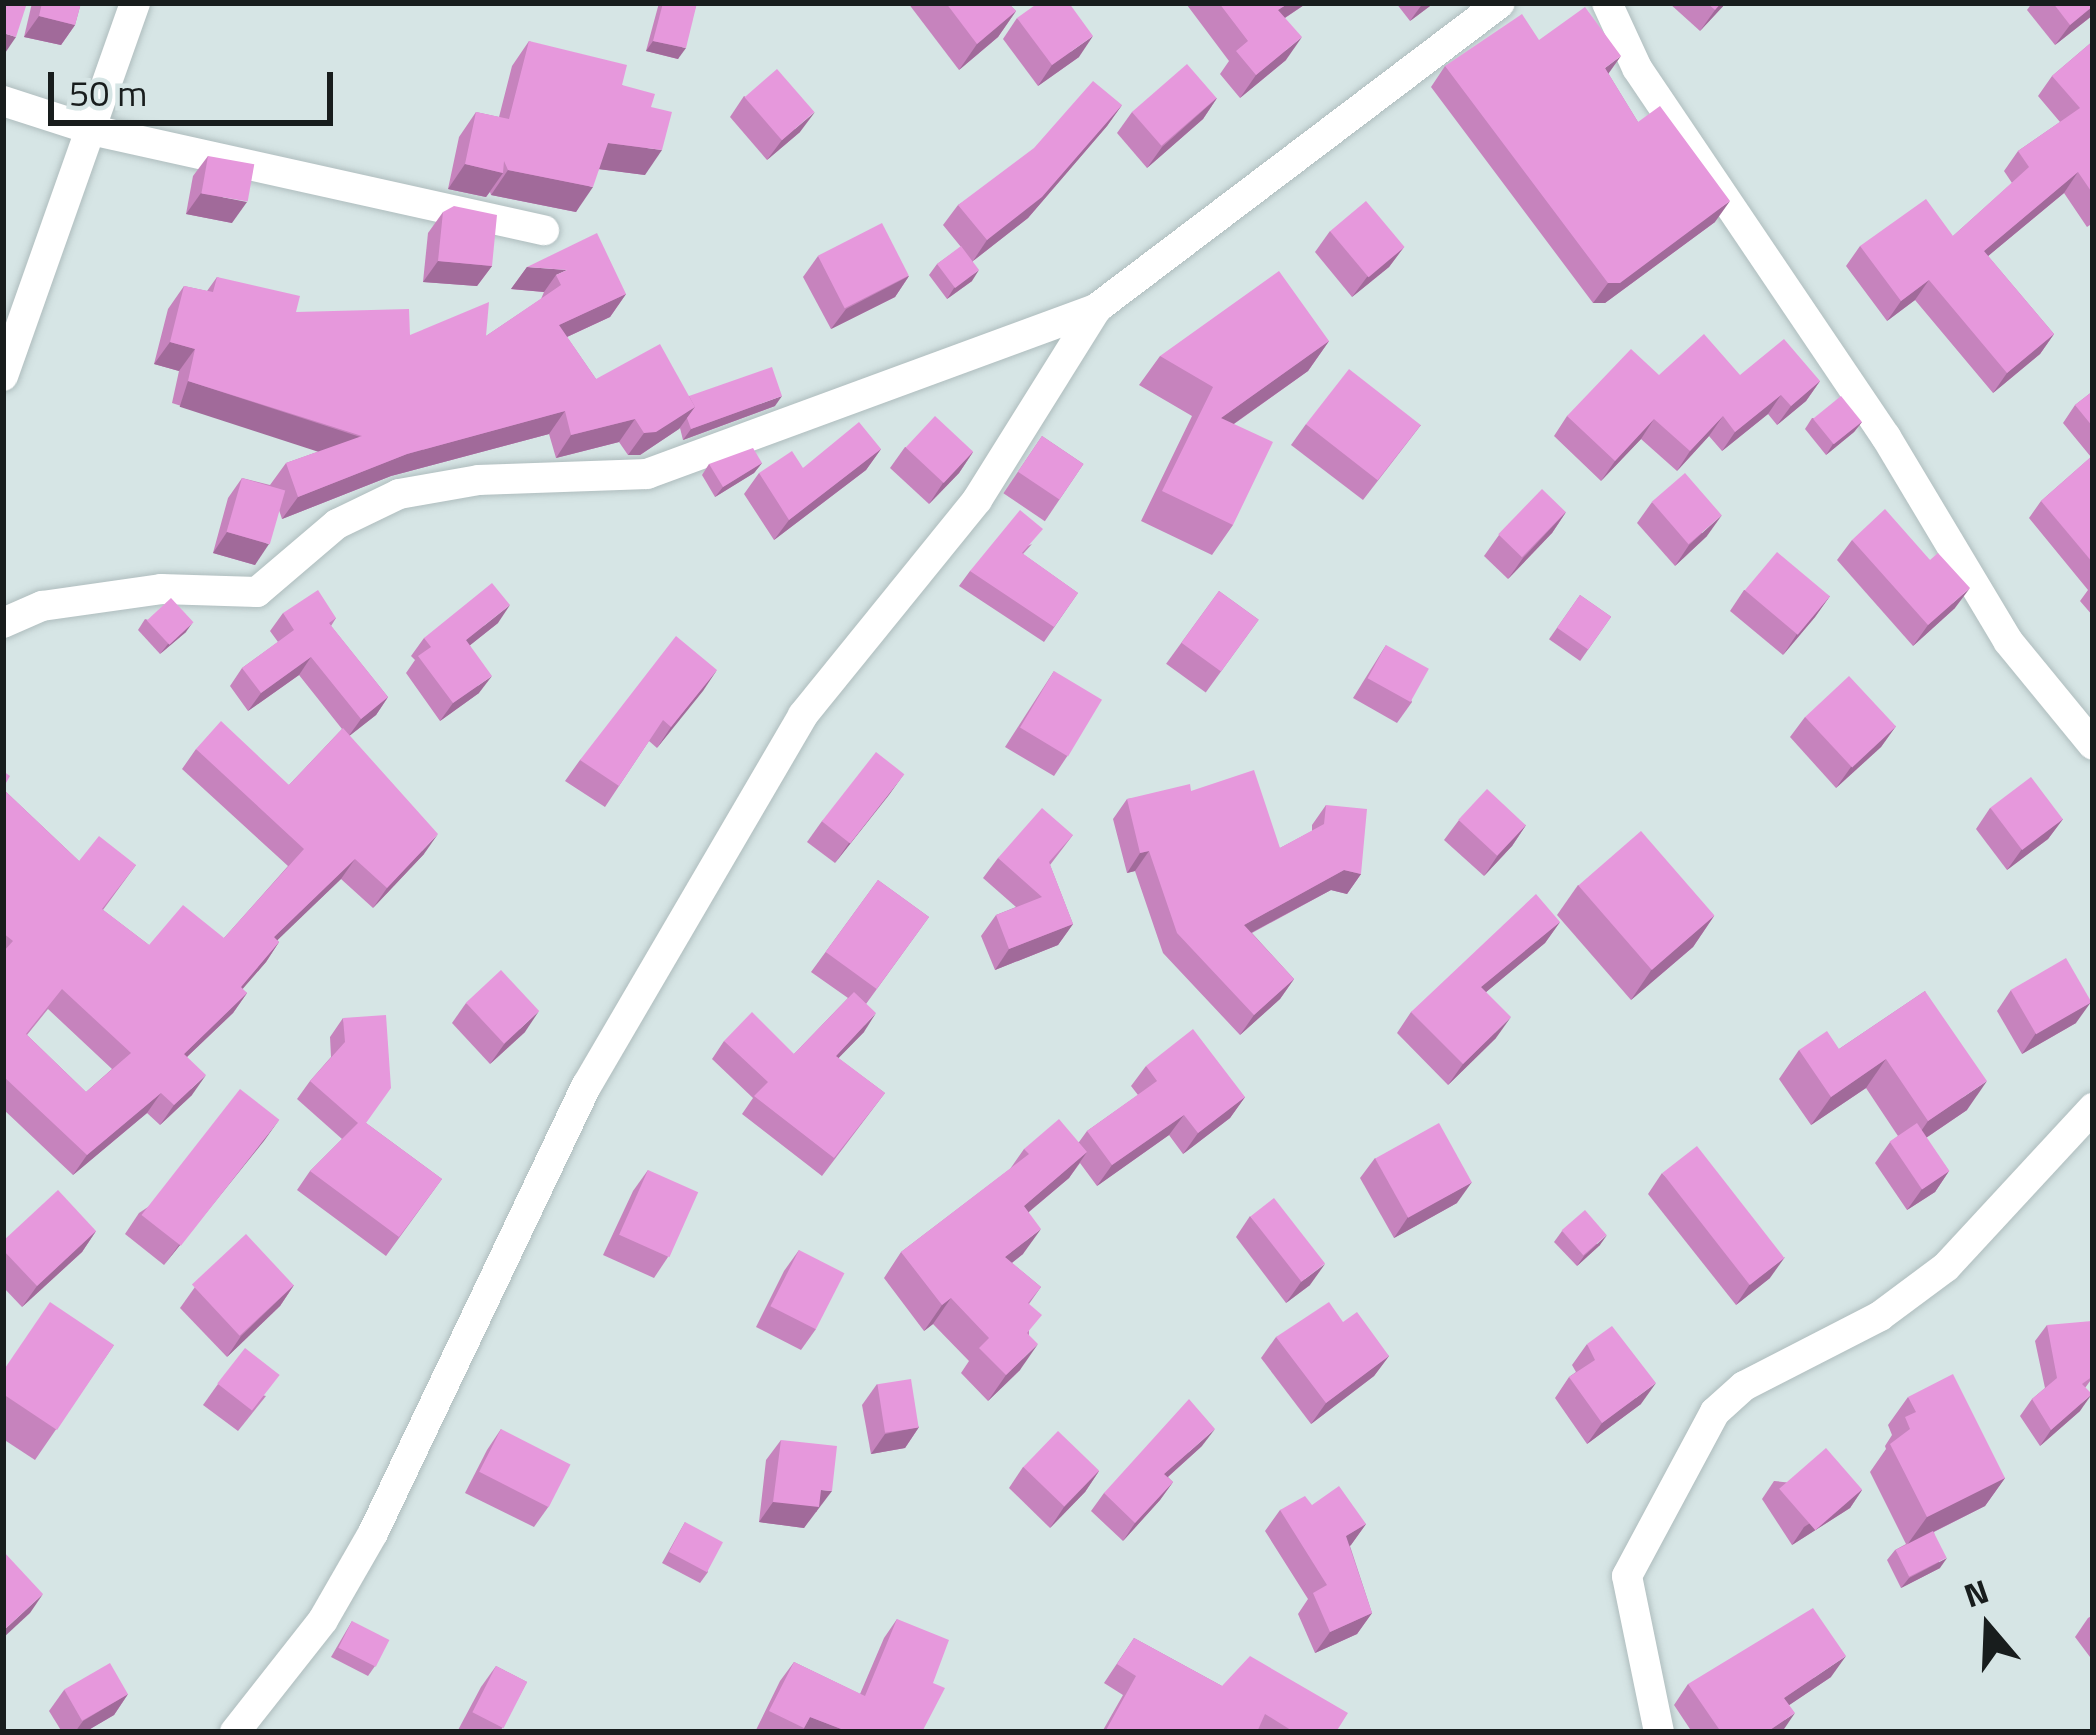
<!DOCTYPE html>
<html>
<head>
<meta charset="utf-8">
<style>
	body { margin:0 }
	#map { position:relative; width:2096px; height:1735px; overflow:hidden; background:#d6e5e5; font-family:"Titillium Web",sans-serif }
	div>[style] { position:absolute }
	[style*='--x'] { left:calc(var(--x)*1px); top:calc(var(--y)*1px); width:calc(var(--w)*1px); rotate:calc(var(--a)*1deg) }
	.roads { filter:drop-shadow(0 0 3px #afbdbe) drop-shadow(0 0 3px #afbdbe) }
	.street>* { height:30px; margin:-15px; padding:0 15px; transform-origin:15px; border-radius:15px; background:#fff }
	.wall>* { inset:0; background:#c683bd; transform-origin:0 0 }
	.shaded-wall>* { inset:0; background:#a16a9a; transform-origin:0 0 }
	.building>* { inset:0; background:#e698dc; transform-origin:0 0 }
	span { translate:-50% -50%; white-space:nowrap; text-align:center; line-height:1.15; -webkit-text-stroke:9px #d6e5e5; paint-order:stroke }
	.frame { position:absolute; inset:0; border:6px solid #181d1d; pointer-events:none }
	.north { position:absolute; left:1928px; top:1567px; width:120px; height:120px; -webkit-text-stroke:9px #d6e5e5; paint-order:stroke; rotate:341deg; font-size:33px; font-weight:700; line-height:48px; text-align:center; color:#181d1d }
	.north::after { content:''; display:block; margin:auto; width:42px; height:54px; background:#181d1d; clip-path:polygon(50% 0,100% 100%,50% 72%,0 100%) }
	.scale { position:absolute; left:48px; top:72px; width:285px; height:54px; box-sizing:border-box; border:6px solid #181d1d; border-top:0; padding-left:15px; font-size:36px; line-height:42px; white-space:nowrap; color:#181d1d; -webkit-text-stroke:9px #d6e5e5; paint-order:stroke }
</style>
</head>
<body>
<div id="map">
	<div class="roads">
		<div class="street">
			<div style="--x:1607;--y:3;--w:72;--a:65.2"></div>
			<div style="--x:1637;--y:68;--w:445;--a:56"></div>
			<div style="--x:1886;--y:437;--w:238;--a:59.1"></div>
			<div style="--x:2008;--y:641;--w:134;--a:50.7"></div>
			<div style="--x:3;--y:101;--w:98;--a:17.9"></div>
			<div style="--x:96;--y:131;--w:459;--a:12.5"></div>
			<div style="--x:3;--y:376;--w:396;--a:-70.5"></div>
			<div style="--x:3;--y:623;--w:43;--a:-23.6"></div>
			<div style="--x:42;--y:606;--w:120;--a:-8.1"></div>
			<div style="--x:161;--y:589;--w:96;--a:1.8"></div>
			<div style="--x:257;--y:592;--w:105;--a:-40.4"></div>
			<div style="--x:337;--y:524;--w:69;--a:-25.8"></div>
			<div style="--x:399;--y:494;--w:81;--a:-9.9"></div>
			<div style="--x:479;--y:480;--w:168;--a:-2"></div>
			<div style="--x:647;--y:474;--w:480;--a:-20.2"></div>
			<div style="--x:1097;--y:308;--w:505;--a:-37.12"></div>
			<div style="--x:235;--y:1732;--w:142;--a:-51.8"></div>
			<div style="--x:323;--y:1620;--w:100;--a:-60.1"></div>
			<div style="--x:373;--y:1533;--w:496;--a:-64.5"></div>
			<div style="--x:587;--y:1085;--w:428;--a:-59.7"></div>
			<div style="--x:803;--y:715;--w:277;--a:-51"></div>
			<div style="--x:977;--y:500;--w:226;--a:-58"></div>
			<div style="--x:1659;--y:1732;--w:159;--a:-101.6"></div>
			<div style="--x:1627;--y:1576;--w:186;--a:-61.8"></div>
			<div style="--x:1715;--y:1412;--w:39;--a:-42"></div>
			<div style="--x:1744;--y:1386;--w:153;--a:-27.2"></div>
			<div style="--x:1880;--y:1316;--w:82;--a:-36.6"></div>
			<div style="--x:1946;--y:1267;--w:217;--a:-47.2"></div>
		</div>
	</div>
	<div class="wall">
		<div style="clip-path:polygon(32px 3px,81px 3px,75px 25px,61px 45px,24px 37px)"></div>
		<div style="clip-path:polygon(659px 3px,697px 3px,678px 59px,646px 51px)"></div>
		<div style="clip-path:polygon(908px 3px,1008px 3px,1016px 11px,998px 37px,959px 70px)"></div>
		<div style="clip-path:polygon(1189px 3px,1307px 3px,1285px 18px,1286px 60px,1240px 98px,1220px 74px,1229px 61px,1187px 5px)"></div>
		<div style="clip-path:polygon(1396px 3px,1434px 3px,1410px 21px)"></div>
		<div style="clip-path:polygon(1669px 3px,1726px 3px,1700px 31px)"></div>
		<div style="clip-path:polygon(2032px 3px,2093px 3px,2093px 15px,2055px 45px,2027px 10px)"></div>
		<div style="clip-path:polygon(1017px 18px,1079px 57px,1038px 86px,1003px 39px)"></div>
		<div style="clip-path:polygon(1539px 40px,1608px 73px,1638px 122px,1715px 222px,1605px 303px,1593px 303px,1431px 87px,1445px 66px)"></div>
		<div style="clip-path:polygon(529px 41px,622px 85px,651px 107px,645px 175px,599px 169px,576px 212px,491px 195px,490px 192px,486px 197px,448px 189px,459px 137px,476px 112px,499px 117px,512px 66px)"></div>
		<div style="clip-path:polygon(2093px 41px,2093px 223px,2087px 227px,2064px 193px,1988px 256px,2054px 334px,2040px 354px,1993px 393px,1915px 300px,1887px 321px,1846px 266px,1860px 246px,1953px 236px,2012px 183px,2004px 171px,2018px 151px,2060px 122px,2038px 96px,2052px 76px)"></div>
		<div style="clip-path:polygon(744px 96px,800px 132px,767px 160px,730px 117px)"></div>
		<div style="clip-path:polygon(1217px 98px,1203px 119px,1147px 168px,1117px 133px,1132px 112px)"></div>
		<div style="clip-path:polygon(1122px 105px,1107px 126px,1028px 218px,973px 261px,972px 281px,947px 299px,929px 275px,937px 264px,961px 247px,943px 225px,958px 205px)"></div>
		<div style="clip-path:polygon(208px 156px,232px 223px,186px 214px,193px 176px)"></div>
		<div style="clip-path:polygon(443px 212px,492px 266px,477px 286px,423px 282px,428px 233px)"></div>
		<div style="clip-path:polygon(1330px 231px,1404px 247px,1389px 267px,1352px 297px,1315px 252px)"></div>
		<div style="clip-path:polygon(818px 256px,909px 276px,895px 297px,831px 329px,803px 277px)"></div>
		<div style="clip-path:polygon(527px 267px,626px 294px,610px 317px,567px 337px,596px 379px,689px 396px,775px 406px,683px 440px,680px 428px,640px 455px,628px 455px,619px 442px,556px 458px,549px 434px,391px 476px,282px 519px,279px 510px,255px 565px,213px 553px,228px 498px,242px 478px,270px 485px,286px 463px,320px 451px,172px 403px,179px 371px,154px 364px,168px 309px,184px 286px,207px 291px,217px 277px,296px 312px,410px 335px,486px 336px,541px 299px,544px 292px,511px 289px)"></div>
		<div style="clip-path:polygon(1329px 341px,1308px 371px,1234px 424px,1233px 525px,1212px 555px,1141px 521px,1192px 416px,1139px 385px,1160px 356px)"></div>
		<div style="clip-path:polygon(1659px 375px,1740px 375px,1820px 381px,1806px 401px,1777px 425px,1768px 414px,1722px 451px,1709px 436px,1677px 471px,1641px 439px,1601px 481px,1554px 436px,1567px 416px)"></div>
		<div style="clip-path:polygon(2093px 391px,2093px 616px,2080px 601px,2088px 590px,2029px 518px,2041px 501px,2091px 457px,2063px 423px,2075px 405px)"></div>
		<div style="clip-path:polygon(1812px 418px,1862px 422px,1854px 432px,1826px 455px,1805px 429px)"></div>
		<div style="clip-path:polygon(1306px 424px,1421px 425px,1363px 500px,1291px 445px)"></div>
		<div style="left:1042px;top:436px;width:50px;height:69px;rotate:34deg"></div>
		<div style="clip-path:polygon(905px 447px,973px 452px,959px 473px,929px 504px,890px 468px)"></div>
		<div style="clip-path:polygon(881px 449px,866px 470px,774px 540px,744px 494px,759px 473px,803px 468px)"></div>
		<div style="clip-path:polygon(762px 463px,754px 473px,715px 497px,702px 475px,709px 464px)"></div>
		<div style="clip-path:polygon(1652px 502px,1707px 536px,1675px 566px,1637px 523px)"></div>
		<div style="clip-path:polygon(1566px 512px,1552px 533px,1508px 579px,1484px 556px,1499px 535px)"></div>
		<div style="clip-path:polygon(1852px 540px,1930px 560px,1955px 608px,1913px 646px,1837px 560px)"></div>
		<div style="clip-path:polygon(1032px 544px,1023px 554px,1078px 593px,1044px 642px,959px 586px,970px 571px)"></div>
		<div style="clip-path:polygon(1744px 590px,1830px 596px,1815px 617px,1783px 655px,1730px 611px)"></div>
		<div style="left:1219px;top:591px;width:49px;height:90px;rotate:36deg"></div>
		<div style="left:1580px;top:595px;width:38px;height:54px;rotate:35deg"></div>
		<div style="clip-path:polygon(evenodd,283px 613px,336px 618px,331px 626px,388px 697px,376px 715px,349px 736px,424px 854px,373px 908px,341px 879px,277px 940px,279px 942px,266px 962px,242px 989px,247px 993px,233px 1013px,187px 1057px,192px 1095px,160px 1125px,147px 1113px,73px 1175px,3px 1109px,3px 789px,79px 861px,136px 865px,103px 910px,149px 945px,224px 938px,288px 866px,182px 769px,196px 749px,289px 785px,342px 729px,299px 675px,248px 711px,230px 686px,242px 668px,278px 642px,270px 631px,283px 613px,48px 1009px,112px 1069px,86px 1092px,27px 1035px,48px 1009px)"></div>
		<div style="clip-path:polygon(145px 619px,186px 632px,160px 654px,138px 630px)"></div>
		<div style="clip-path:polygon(498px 623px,470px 645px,479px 693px,440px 721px,406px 673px,415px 660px,411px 656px,424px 638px)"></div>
		<div style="clip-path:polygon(1386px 645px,1412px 702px,1397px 723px,1353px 698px)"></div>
		<div style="clip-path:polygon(717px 670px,657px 748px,649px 741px,605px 807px,565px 781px,580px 760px)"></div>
		<div style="clip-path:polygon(1054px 671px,1068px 755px,1054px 776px,1005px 747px)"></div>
		<div style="clip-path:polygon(1805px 717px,1896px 726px,1881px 747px,1836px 788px,1790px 737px)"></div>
		<div style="clip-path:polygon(904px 774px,835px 863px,807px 842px,822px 821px)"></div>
		<div style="clip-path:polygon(1191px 791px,1280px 848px,1312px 831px,1312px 825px,1326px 805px,1361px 874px,1347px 894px,1331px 890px,1252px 933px,1294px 979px,1280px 999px,1240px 1035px,1163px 953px,1135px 871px,1127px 873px,1113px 819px,1127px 799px)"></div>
		<div style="clip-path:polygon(1990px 808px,2063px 819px,2048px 839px,2007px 870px,1976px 829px)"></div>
		<div style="clip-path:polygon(1459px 820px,1526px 825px,1512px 846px,1484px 876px,1444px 840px)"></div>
		<div style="clip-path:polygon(1073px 835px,1050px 865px,1073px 924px,1058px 945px,995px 970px,981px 936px,996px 915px,1016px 907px,983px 878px,998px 858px)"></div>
		<div style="clip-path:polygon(878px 880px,929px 917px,866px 1004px,864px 1032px,838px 1058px,885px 1093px,822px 1176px,742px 1114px,753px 1098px,712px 1059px,724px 1041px,794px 1054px,848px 998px,811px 972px)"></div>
		<div style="clip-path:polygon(1578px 885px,1714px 916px,1693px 947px,1631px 1000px,1557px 915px)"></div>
		<div style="clip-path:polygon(1560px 922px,1545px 943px,1486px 992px,1496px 1038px,1448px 1085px,1397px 1033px,1411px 1012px)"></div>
		<div style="clip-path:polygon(2011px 990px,2076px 1023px,2022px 1054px,1997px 1011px)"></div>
		<div style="clip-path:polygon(1925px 991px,1967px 1110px,1926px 1138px,1949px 1171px,1935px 1192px,1907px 1210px,1875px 1163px,1890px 1142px,1898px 1136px,1866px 1088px,1811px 1125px,1779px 1079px,1799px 1050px,1839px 1049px)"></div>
		<div style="clip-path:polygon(466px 1003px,525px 1032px,490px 1064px,452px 1023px)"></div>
		<div style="clip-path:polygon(343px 1018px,366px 1123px,442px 1179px,386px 1256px,297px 1190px,310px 1171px,342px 1139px,297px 1099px,310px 1081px,331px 1057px,330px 1037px)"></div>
		<div style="clip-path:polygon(1146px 1066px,1245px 1097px,1230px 1118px,1183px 1154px,1169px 1135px,1097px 1186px,1080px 1163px,1069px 1178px,1029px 1212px,1023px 1254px,1012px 1263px,1041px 1287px,1029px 1304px,1029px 1335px,1020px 1370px,988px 1401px,961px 1373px,969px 1361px,933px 1324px,924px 1331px,884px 1278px,901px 1252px,1010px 1169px,1024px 1149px,1079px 1142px,1087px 1131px,1138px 1095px,1131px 1086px)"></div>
		<div style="clip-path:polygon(279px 1120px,164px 1265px,125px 1234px,139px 1213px)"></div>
		<div style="clip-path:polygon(1375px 1158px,1457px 1203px,1394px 1238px,1360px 1178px)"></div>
		<div style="clip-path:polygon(648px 1170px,668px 1257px,654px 1278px,603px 1255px,633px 1191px)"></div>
		<div style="clip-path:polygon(1662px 1173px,1770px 1278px,1736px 1305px,1648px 1194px)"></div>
		<div style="clip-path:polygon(1250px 1216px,1310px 1285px,1286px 1303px,1236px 1237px)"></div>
		<div style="clip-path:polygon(96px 1231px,82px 1252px,22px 1307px,3px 1287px,3px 1241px)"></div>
		<div style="clip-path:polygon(1562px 1231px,1600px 1245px,1577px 1266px,1554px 1242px)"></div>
		<div style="clip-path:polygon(799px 1250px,816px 1329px,801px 1350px,756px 1327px,784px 1271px)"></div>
		<div style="clip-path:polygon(294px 1285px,280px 1306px,227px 1357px,180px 1308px,195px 1287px)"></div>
		<div style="clip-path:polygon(1343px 1322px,1389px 1356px,1374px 1376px,1311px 1424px,1261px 1358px,1276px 1337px)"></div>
		<div style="clip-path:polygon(2047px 1325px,2093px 1377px,2085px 1388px,2080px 1411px,2040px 1446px,2020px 1416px,2032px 1399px,2045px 1388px,2035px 1341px)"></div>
		<div style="clip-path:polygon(1587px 1344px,1641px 1404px,1587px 1444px,1555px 1398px,1569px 1377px,1576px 1372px,1572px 1365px)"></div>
		<div style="clip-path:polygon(114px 1345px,35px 1460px,3px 1439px,3px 1370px)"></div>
		<div style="clip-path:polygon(218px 1384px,266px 1396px,238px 1431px,203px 1405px)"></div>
		<div style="clip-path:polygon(877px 1384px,919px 1427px,905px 1448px,871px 1454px,862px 1405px)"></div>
		<div style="clip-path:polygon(1908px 1397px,2005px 1478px,1985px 1506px,1934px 1532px,1940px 1568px,1901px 1588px,1887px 1560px,1895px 1550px,1906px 1544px,1870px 1472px,1886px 1449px,1885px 1446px,1892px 1435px,1888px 1425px)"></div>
		<div style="clip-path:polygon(501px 1429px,549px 1506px,534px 1527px,465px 1493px,487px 1450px)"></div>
		<div style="clip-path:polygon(781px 1440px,817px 1512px,815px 1511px,804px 1528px,759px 1522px,766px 1460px)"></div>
		<div style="clip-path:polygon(1202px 1446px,1168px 1477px,1173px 1482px,1160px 1500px,1123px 1541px,1091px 1511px,1104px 1493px)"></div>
		<div style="clip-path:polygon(1023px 1467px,1099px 1471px,1085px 1492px,1050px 1528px,1009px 1488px)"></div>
		<div style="clip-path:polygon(1774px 1481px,1862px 1490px,1850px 1508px,1792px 1545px,1762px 1499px)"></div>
		<div style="clip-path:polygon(1312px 1505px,1366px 1524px,1350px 1546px,1372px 1613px,1357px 1634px,1315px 1653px,1298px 1614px,1308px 1599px,1265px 1531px,1280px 1510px)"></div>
		<div style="clip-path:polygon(685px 1522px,708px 1572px,700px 1583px,662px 1563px)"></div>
		<div style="clip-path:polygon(2093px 1615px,2093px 1661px,2075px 1637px,2088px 1618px)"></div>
		<div style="clip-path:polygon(897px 1619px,933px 1683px,922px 1732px,760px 1732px,756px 1730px,780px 1681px,794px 1662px,860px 1694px,884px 1638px)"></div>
		<div style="clip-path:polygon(352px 1621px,375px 1666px,368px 1676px,331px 1657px)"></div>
		<div style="clip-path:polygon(1134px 1638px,1222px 1686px,1336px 1732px,1102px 1732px,1123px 1695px,1104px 1683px)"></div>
		<div style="clip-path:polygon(496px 1666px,527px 1682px,500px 1732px,457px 1732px,481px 1687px)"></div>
		<div style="clip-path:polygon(1831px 1677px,1789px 1705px,1782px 1732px,1692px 1732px,1674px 1705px,1688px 1684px)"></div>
		<div style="clip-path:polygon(64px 1690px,128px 1694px,114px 1715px,85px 1732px,62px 1732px,49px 1711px)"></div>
	</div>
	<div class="shaded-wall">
		<div style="clip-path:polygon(1289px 3px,1307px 3px,1262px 33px,1278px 10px)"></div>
		<div style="clip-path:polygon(1423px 3px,1434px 3px,1410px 21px)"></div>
		<div style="clip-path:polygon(1721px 3px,1726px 3px,1700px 31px,1715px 10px)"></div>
		<div style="clip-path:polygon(2093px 6px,2093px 15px,2055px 45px,2070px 25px)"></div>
		<div style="clip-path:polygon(1016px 11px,998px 37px,959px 70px,977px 44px)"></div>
		<div style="clip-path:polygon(39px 16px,75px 25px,61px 45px,24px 37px)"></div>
		<div style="clip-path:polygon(3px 33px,16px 37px,3px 56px)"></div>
		<div style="clip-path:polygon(1093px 36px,1079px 57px,1038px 86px,1052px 65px)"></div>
		<div style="clip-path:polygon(1302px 37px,1286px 60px,1240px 98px,1256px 75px)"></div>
		<div style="clip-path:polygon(653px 41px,686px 48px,678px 59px,646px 51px)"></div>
		<div style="clip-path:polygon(1621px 56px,1606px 77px,1605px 68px)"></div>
		<div style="clip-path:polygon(1217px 98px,1203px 119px,1147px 168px,1162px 147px)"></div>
		<div style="clip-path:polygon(1122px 105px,1107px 126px,1028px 218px,973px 261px,987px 240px)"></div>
		<div style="clip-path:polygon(815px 112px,800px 132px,767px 160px,782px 140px)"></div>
		<div style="clip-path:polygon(608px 143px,662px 150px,645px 175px,590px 168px)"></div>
		<div style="clip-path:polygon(465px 164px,503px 173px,486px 197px,448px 189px)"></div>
		<div style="clip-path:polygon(508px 170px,593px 187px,576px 212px,491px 195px)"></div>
		<div style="clip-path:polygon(2078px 172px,2064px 193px,1970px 271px,1984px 251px)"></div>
		<div style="clip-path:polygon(201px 193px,247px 202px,232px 223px,186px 214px)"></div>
		<div style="clip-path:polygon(1730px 201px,1715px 222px,1605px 303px,1593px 303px,1608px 283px)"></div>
		<div style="clip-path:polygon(1404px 247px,1389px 267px,1352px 297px,1367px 277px)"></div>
		<div style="clip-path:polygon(438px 261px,492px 266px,477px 286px,423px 282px)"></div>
		<div style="clip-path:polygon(527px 267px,567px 270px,556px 275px,544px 292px,511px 289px)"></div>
		<div style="clip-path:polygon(979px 270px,972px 281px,947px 299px,954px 288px)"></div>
		<div style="clip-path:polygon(909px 276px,895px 297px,831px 329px,846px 309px)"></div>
		<div style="clip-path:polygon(1929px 280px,1915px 300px,1887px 321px,1901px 301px)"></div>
		<div style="clip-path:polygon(626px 294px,610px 317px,543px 348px,559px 325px)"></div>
		<div style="clip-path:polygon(2054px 334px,2040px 354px,1993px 393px,2007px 373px)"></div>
		<div style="clip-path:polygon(1329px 341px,1308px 371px,1201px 447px,1221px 418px)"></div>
		<div style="clip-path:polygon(170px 342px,195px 349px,179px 371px,154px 364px)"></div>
		<div style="left:188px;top:381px;width:182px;height:27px;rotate:18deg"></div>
		<div style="clip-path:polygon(1820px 381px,1806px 401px,1777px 425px,1791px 406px)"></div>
		<div style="clip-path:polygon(1781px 395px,1768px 414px,1722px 451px,1735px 432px)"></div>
		<div style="clip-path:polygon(782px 396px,775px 406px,683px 440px,691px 429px)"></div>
		<div style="clip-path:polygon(695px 407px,679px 429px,640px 455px,628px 455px,644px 433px)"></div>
		<div style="clip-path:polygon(565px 411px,549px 434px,391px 476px,282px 519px,298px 497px,407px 454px)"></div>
		<div style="clip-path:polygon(1723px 416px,1709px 436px,1677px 471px,1690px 451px)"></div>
		<div style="clip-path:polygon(635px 419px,619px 442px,556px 458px,571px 435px)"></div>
		<div style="clip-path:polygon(1654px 419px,1641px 439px,1601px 481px,1615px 461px)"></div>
		<div style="clip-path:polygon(1862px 422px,1854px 432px,1826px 455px,1833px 444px)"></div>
		<div style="clip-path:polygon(881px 449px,866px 470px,774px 540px,789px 520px)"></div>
		<div style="clip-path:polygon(973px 452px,959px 473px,929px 504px,943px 483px)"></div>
		<div style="clip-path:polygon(762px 463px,754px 473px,715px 497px,723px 487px)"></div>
		<div style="clip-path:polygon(1566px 512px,1552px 533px,1508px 579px,1523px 558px)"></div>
		<div style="clip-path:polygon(1722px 515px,1707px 536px,1675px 566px,1689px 545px)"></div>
		<div style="clip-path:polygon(227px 532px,269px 544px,255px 565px,213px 553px)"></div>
		<div style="clip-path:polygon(1970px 588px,1955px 608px,1913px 646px,1928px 625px)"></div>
		<div style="clip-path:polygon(1830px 596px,1815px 617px,1783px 655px,1797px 634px)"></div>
		<div style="clip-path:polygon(510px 605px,498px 623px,454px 658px,466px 640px)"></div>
		<div style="clip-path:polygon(193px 622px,186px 632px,160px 654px,168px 644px)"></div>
		<div style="clip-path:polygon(311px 657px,299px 675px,248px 711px,261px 693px)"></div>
		<div style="clip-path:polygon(717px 670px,703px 691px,657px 748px,671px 727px)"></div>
		<div style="clip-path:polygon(492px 676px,479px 693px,440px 721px,453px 703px)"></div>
		<div style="clip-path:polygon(388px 697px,376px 715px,348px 737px,361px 719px)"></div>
		<div style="clip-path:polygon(1896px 726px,1881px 747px,1836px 788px,1851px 767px)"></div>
		<div style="clip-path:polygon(904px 774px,889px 795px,835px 863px,849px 843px)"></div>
		<div style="clip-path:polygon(2063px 819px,2048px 839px,2007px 870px,2022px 849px)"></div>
		<div style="clip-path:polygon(1526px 825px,1512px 846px,1484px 876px,1498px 855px)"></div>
		<div style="clip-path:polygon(438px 834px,424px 854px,373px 908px,387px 888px)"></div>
		<div style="clip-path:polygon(1149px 851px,1135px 871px,1127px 873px,1140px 853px)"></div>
		<div style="clip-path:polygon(355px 859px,341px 879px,260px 957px,274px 937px)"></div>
		<div style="clip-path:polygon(1344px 870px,1361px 874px,1347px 894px,1331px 890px,1230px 944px,1244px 925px)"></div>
		<div style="clip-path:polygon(1714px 916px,1693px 947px,1631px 1000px,1652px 969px)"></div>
		<div style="clip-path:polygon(1560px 922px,1545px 943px,1467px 1008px,1481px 987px)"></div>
		<div style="clip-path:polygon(1073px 924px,1058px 945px,995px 970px,1009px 949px)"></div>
		<div style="clip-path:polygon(279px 942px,266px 962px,227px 1007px,241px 987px)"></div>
		<div style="clip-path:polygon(1294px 979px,1280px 999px,1240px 1035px,1254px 1015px)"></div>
		<div style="clip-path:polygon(247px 993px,233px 1013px,170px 1073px,184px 1054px)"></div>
		<div style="clip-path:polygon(2091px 1002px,2076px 1023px,2022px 1054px,2036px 1033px)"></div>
		<div style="clip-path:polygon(539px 1011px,525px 1032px,490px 1064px,505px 1043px)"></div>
		<div style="clip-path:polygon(876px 1013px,864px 1032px,823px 1074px,836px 1056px)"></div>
		<div style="clip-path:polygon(1511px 1017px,1496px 1038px,1448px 1085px,1463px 1064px)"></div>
		<div style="clip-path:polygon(1886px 1059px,1866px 1088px,1811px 1125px,1831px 1097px)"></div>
		<div style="clip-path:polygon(206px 1075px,192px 1095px,160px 1125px,174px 1105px)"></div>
		<div style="clip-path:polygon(1987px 1081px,1967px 1110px,1908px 1150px,1928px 1121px)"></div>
		<div style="clip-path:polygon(161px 1093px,147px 1113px,73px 1175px,87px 1155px)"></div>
		<div style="clip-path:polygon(1245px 1097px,1230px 1118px,1183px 1154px,1198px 1133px)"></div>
		<div style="clip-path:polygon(1184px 1115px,1169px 1135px,1097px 1186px,1112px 1165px)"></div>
		<div style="clip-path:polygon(279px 1120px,264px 1141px,164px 1265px,179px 1245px)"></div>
		<div style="clip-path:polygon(1087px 1152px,1069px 1178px,1006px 1231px,1024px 1206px)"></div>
		<div style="clip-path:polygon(1949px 1171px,1935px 1192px,1907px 1210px,1922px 1189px)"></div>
		<div style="clip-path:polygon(1472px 1182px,1457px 1203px,1394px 1238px,1408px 1217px)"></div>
		<div style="clip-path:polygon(1041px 1229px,1023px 1254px,987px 1282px,1005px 1257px)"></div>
		<div style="clip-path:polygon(96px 1231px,82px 1252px,22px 1307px,37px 1286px)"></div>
		<div style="clip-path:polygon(1607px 1235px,1600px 1245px,1577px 1266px,1584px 1256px)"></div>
		<div style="clip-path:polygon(1785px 1257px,1770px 1278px,1736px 1305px,1750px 1284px)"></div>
		<div style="clip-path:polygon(1325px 1264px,1310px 1285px,1286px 1303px,1301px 1282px)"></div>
		<div style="clip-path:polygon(294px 1285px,280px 1306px,227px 1357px,241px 1336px)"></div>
		<div style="clip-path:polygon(951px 1298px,933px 1324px,924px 1331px,942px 1305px)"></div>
		<div style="clip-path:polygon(1038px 1344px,1020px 1370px,988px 1401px,1006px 1375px)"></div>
		<div style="clip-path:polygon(1389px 1356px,1374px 1376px,1311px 1424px,1326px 1403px)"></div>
		<div style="clip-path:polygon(1656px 1383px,1641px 1404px,1587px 1444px,1602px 1423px)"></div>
		<div style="clip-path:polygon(2092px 1394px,2080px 1411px,2040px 1446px,2051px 1430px)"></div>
		<div style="clip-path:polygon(919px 1427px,905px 1448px,871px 1454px,885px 1434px)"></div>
		<div style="clip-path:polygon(1215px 1429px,1202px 1446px,1151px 1492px,1164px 1474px)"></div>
		<div style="clip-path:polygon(1099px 1471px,1085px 1492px,1050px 1528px,1064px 1507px)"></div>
		<div style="clip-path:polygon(2005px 1478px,1985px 1506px,1907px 1545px,1927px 1517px)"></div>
		<div style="clip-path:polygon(1173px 1482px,1160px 1500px,1123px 1541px,1135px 1523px)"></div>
		<div style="clip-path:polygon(821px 1490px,832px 1491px,804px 1528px,759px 1522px,773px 1502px)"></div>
		<div style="clip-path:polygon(1862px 1490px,1850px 1508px,1792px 1545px,1804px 1527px)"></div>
		<div style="clip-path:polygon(1366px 1524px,1351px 1545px,1332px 1557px,1346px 1536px)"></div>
		<div style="clip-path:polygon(1947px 1558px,1940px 1568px,1901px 1588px,1909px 1578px)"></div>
		<div style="clip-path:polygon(43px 1594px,30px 1613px,3px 1638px,3px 1631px)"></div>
		<div style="clip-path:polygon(1372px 1613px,1357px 1634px,1315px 1653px,1330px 1632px)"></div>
		<div style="clip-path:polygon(1846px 1656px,1831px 1677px,1770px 1718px,1784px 1698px)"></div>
		<div style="clip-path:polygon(128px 1694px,114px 1715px,85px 1732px,75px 1732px,83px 1721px)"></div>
		<div style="clip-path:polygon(1795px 1713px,1782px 1732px,1767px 1732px)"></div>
		<div style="clip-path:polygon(810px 1717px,849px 1732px,802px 1732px)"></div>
	</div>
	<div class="building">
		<div style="clip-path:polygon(3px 3px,27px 3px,16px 37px,3px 33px)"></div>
		<div style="clip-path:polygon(42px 3px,81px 3px,75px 25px,39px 16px)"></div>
		<div style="clip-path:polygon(663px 3px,697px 3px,686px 48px,653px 41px)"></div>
		<div style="clip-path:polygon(946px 3px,1008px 3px,1016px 11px,977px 44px)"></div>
		<div style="clip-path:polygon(1038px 3px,1069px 3px,1093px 36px,1052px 65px,1017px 18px)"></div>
		<div style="clip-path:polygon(1219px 3px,1289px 3px,1278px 10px,1302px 37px,1256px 75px,1236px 51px,1248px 41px)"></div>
		<div style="clip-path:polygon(1707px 3px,1721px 3px,1715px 10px)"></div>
		<div style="clip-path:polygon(2053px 3px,2093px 3px,2093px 6px,2070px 25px)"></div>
		<div style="clip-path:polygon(1585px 7px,1621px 56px,1605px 68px,1638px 122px,1660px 106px,1730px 201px,1620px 283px,1608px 283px,1445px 66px,1522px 14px,1539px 40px)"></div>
		<div style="clip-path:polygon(529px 41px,627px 65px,622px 85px,655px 94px,651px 107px,672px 112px,662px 150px,608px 143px,593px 187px,508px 170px,504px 161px,503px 173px,465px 164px,476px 112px,509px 119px)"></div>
		<div style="clip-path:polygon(2093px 41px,2093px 194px,2078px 172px,1984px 251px,2054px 334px,2007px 373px,1929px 280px,1901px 301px,1860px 246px,1926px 199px,1953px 236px,2029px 167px,2018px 151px,2080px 108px,2052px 76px)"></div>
		<div style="left:1187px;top:64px;width:45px;height:73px;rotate:49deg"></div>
		<div style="left:777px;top:69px;width:57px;height:43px;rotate:49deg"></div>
		<div style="clip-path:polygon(1093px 81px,1122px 105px,1042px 197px,987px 240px,958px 205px,1034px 148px)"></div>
		<div style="left:208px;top:156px;width:47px;height:38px;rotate:10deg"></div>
		<div style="left:1366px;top:201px;width:60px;height:47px;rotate:50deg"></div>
		<div style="clip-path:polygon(454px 206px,497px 215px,492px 266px,438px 261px,443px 212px)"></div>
		<div style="left:882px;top:223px;width:59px;height:72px;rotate:63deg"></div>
		<div style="clip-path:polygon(597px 233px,626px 294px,559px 325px,596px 379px,660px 344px,695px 407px,656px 432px,644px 433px,635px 419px,571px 435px,565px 411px,407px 454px,298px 497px,286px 463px,362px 436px,188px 381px,195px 349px,170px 342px,184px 286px,213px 292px,217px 277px,300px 296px,296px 312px,409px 309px,410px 335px,489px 302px,486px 336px,561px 285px,556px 275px,567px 270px,527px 267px)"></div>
		<div style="left:961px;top:246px;width:30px;height:30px;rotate:53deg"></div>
		<div style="clip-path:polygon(1279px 271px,1329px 341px,1221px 418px,1273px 442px,1233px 525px,1162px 491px,1213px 387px,1160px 356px)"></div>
		<div style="clip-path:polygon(1704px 334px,1740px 375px,1784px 339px,1820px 381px,1791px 406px,1781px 395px,1735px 432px,1723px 416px,1690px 451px,1654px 419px,1615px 461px,1567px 416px,1631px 349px,1659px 375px)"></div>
		<div style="clip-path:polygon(772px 367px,782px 396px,691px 429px,687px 418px,695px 407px,689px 396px)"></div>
		<div style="left:1349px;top:369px;width:91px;height:70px;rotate:38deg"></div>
		<div style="clip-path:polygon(2093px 391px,2093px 427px,2075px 405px)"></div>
		<div style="left:1841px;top:396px;width:33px;height:36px;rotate:51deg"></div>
		<div style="left:935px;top:416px;width:52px;height:43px;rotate:43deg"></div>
		<div style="clip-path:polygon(859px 422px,881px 449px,789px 520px,759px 473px,792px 451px,803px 468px)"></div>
		<div style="left:1042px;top:436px;width:50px;height:43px;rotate:34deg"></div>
		<div style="clip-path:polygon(753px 448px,762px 463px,723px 487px,709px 464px)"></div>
		<div style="clip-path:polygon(2093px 455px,2093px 563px,2041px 501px)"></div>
		<div style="left:1685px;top:473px;width:56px;height:44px;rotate:49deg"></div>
		<div style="left:242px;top:478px;width:45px;height:56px;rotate:16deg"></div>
		<div style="left:1542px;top:489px;width:33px;height:63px;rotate:44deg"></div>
		<div style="clip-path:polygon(1885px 509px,1930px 560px,1938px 553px,1970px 588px,1928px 625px,1852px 540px)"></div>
		<div style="clip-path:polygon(1020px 510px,1043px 529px,1022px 553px,1078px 593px,1054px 627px,970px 571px)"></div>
		<div style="left:1777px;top:552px;width:69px;height:50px;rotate:40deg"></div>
		<div style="clip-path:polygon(492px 583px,510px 605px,466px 640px,492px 676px,453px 703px,418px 656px,431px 647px,424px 638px)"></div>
		<div style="clip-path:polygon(318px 590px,336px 618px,329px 623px,388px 697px,361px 719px,311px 657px,261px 693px,242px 668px,294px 630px,283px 613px)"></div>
		<div style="left:1219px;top:591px;width:49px;height:64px;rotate:36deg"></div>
		<div style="left:1580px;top:595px;width:38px;height:40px;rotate:35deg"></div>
		<div style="left:171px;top:598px;width:33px;height:33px;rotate:47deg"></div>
		<div style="clip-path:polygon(676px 636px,717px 670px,671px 727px,663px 720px,619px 786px,580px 760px)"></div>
		<div style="left:1386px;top:645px;width:49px;height:38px;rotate:29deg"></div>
		<div style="left:1054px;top:671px;width:56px;height:66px;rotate:31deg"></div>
		<div style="left:1849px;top:676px;width:69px;height:60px;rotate:47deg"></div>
		<div style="clip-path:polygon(evenodd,221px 721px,289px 785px,343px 728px,438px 834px,387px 888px,355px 859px,274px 937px,279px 942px,241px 987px,247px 993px,184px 1054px,206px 1075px,174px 1105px,161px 1093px,87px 1155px,3px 1076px,3px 952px,13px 941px,3px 933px,3px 789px,79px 861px,99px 836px,136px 865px,102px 909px,149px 945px,183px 905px,224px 938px,304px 849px,196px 749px,221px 721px,62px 989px,131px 1053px,86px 1092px,26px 1034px,62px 989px)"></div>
		<div style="left:876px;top:752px;width:36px;height:88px;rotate:38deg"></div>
		<div style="clip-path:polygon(1254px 770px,1280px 848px,1324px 824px,1326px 805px,1367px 809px,1361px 874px,1344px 870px,1244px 925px,1294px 979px,1254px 1015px,1177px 933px,1149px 851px,1140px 853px,1127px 799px,1190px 784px,1191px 791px)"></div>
		<div style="clip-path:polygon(3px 771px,10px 776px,3px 788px)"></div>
		<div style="left:2031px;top:777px;width:53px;height:51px;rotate:53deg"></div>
		<div style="left:1487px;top:789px;width:53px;height:42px;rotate:43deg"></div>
		<div style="clip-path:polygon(1042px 808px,1073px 835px,1049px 862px,1073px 924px,1009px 949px,996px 915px,1042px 897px,998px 858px)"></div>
		<div style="left:1641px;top:831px;width:112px;height:83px;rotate:49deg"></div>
		<div style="left:878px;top:880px;width:63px;height:89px;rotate:36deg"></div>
		<div style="clip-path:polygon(1536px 894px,1560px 922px,1481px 987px,1511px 1017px,1463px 1064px,1411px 1012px)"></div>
		<div style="left:2066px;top:958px;width:51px;height:64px;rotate:60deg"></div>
		<div style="left:501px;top:970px;width:56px;height:48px;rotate:47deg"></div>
		<div style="clip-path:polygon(1925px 991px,1987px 1081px,1928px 1121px,1886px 1059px,1831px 1097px,1799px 1050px,1827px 1031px,1839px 1049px)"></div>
		<div style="clip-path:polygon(854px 992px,876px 1013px,836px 1056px,885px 1093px,834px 1158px,754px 1096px,768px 1082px,724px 1041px,752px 1012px,794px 1054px)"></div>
		<div style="clip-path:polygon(386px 1015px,391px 1088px,366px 1123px,442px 1179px,399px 1237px,310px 1171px,358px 1123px,310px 1081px,345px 1042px,343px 1018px)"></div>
		<div style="clip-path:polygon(1193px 1029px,1245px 1097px,1198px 1133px,1184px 1115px,1112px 1165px,1087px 1131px,1157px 1081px,1146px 1066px)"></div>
		<div style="left:240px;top:1089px;width:50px;height:160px;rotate:38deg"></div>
		<div style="clip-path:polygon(1059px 1119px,1087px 1152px,1024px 1206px,1041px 1229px,1005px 1257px,1041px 1287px,1028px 1303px,1042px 1315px,1027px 1333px,1038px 1344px,1006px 1375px,979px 1348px,989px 1338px,951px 1298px,942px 1305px,901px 1252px,1029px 1154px,1024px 1149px)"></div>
		<div style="left:1439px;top:1123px;width:68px;height:73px;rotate:61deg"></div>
		<div style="left:1917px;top:1123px;width:58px;height:33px;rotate:56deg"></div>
		<div style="left:1697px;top:1146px;width:142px;height:44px;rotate:52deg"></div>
		<div style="left:648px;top:1170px;width:55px;height:71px;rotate:24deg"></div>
		<div style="clip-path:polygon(58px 1190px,96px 1231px,37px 1286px,3px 1250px,3px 1241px)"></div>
		<div style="left:1274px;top:1198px;width:83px;height:30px;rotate:52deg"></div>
		<div style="left:1585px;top:1210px;width:33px;height:31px;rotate:49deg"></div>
		<div style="left:246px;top:1234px;width:70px;height:74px;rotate:47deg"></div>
		<div style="left:799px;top:1250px;width:51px;height:63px;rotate:27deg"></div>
		<div style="clip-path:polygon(50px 1302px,114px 1345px,57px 1430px,3px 1394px,3px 1371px)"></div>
		<div style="clip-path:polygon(1329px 1302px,1343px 1322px,1357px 1312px,1389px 1356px,1326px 1403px,1276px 1337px)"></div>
		<div style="clip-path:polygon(2092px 1321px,2093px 1376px,2082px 1384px,2092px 1394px,2051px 1430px,2032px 1399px,2057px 1378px,2047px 1325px)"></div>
		<div style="clip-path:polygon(1612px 1326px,1656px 1383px,1602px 1423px,1569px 1377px,1595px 1360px,1587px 1344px)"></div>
		<div style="left:245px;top:1348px;width:44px;height:45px;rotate:38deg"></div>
		<div style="clip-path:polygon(1953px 1374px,2005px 1478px,1927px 1517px,1890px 1444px,1910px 1429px,1905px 1417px,1916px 1412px,1908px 1397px)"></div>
		<div style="left:911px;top:1379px;width:49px;height:34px;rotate:81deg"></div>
		<div style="clip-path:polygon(1189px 1399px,1215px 1429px,1164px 1474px,1173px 1482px,1135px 1523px,1104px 1493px)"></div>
		<div style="left:501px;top:1429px;width:78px;height:48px;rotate:27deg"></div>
		<div style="left:1058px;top:1431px;width:57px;height:50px;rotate:44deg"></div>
		<div style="clip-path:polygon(781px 1440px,837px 1446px,832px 1491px,821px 1490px,819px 1507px,773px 1502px)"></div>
		<div style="left:1826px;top:1448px;width:55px;height:62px;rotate:49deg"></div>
		<div style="clip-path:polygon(1339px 1486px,1366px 1524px,1346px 1536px,1372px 1613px,1330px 1632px,1313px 1593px,1327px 1585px,1280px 1510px,1305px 1496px,1312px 1505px)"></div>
		<div style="left:685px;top:1522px;width:43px;height:34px;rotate:28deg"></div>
		<div style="left:1933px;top:1531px;width:30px;height:42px;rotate:63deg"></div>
		<div style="clip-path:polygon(3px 1551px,43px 1594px,3px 1631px)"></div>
		<div style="clip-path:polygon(1813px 1608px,1846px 1656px,1784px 1698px,1795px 1713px,1767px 1732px,1721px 1732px,1688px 1684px)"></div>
		<div style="clip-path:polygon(897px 1619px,949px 1640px,933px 1683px,945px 1688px,922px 1732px,849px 1732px,810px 1717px,804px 1728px,769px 1711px,794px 1662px,865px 1696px)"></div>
		<div style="left:352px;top:1621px;width:42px;height:30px;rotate:27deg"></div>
		<div style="clip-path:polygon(1134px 1638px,1222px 1686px,1250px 1656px,1348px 1713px,1336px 1732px,1294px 1732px,1265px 1714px,1257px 1732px,1105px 1732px,1136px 1676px,1117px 1664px)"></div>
		<div style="left:110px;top:1663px;width:36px;height:53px;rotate:60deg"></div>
		<div style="left:496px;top:1666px;width:35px;height:52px;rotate:27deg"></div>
	</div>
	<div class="frame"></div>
	<div class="north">N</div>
	<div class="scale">50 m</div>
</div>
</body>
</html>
